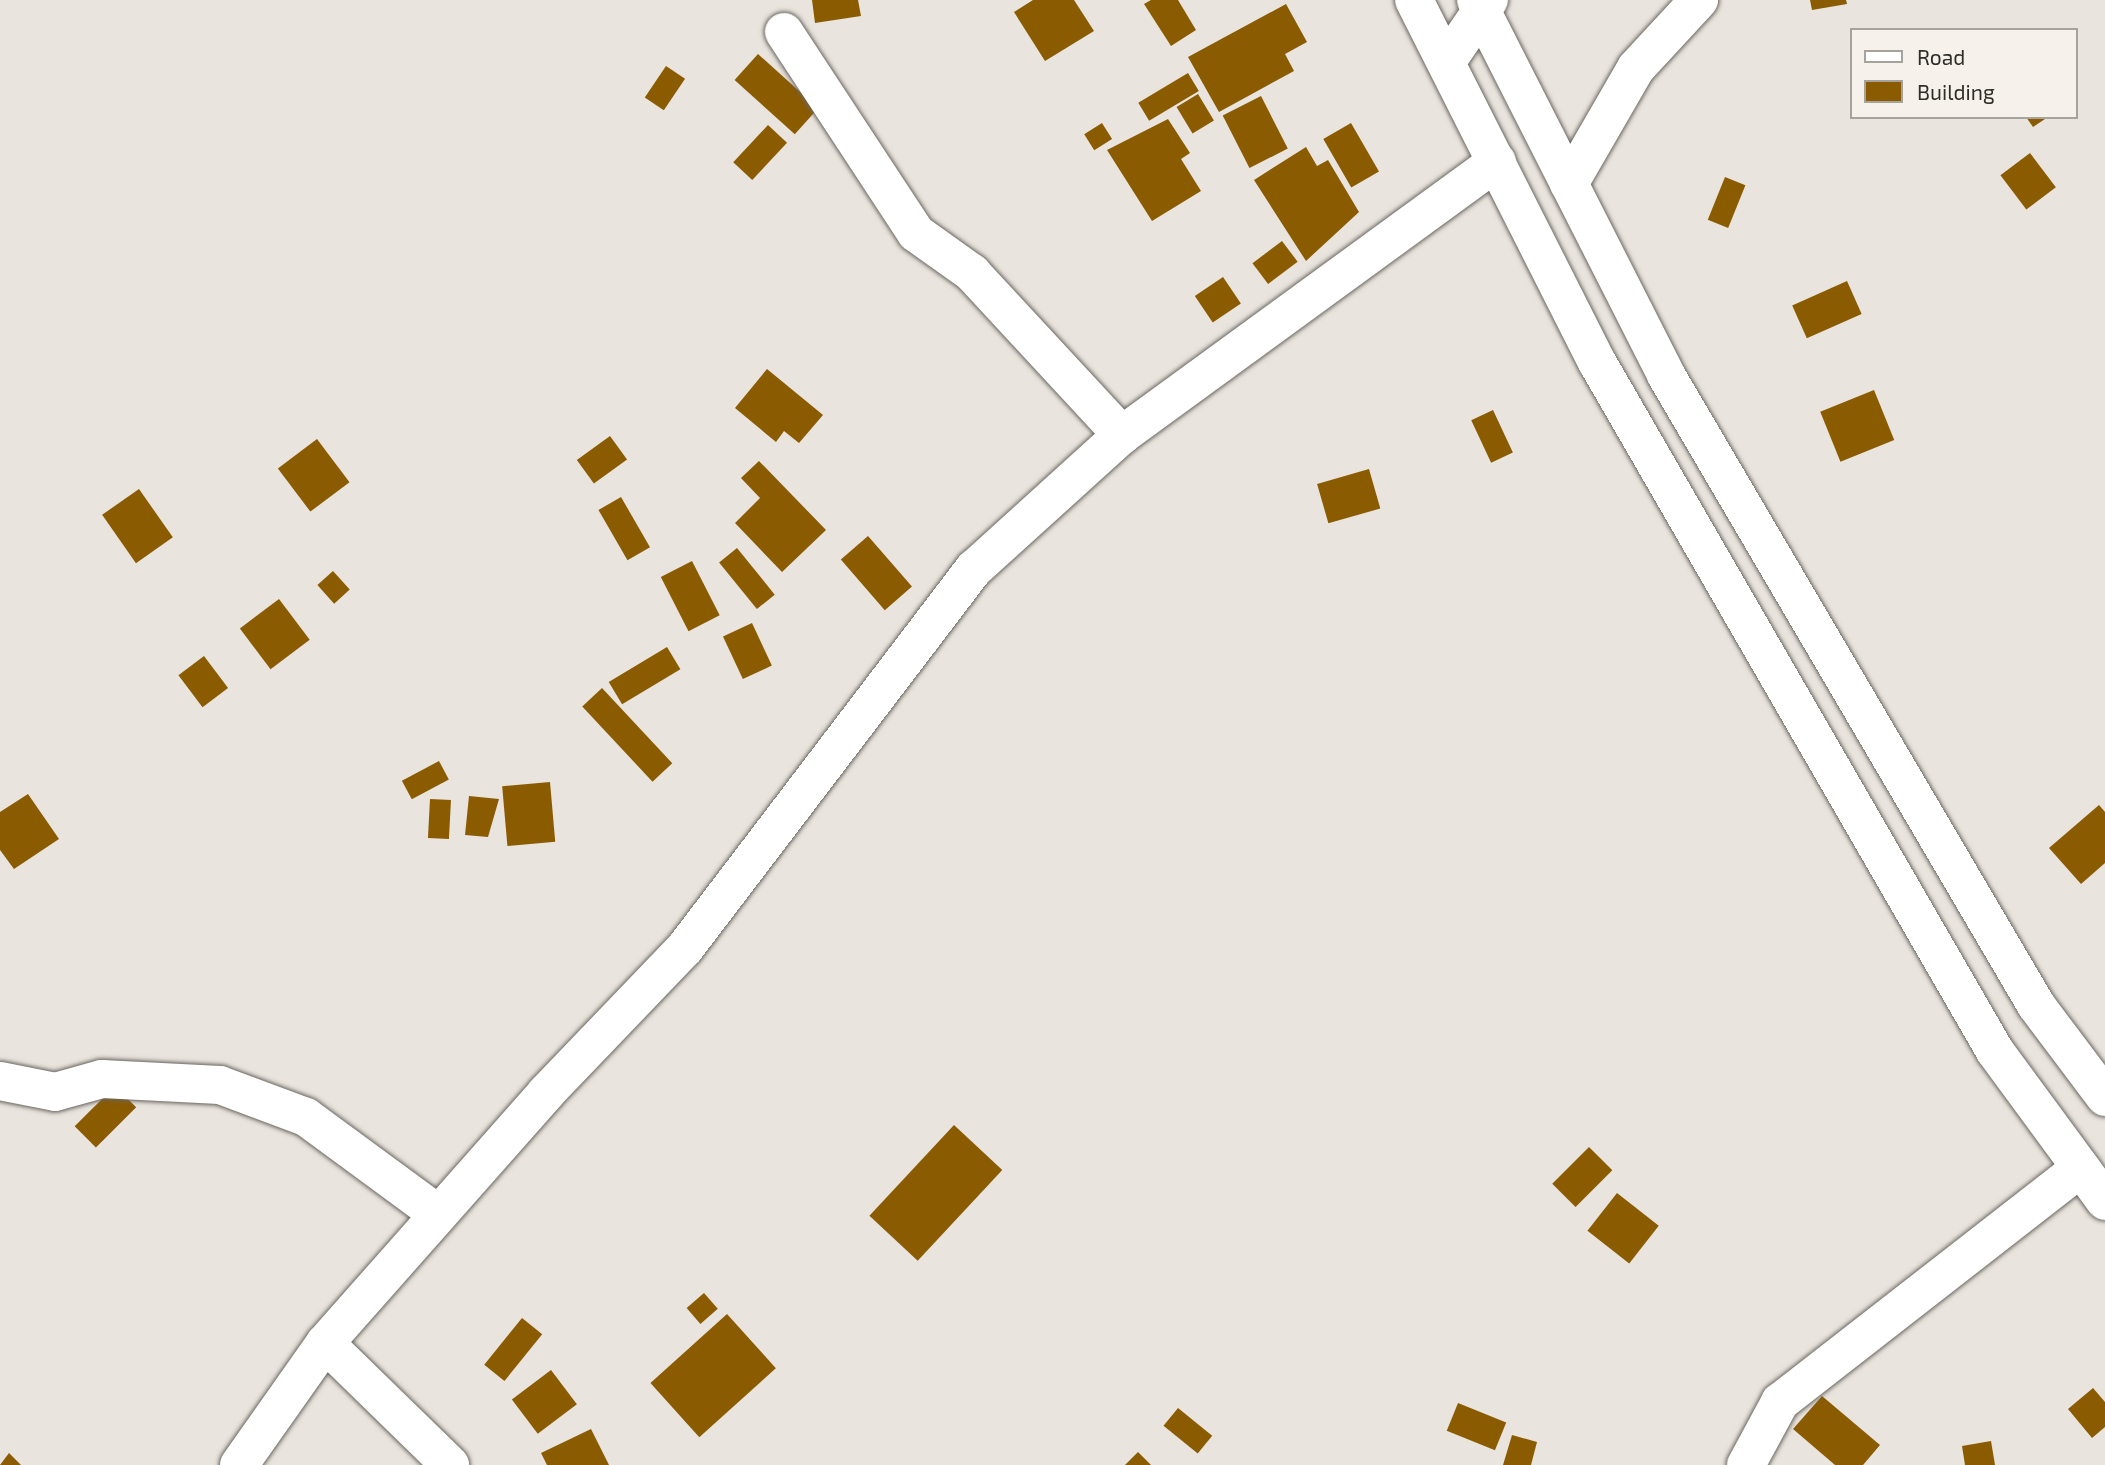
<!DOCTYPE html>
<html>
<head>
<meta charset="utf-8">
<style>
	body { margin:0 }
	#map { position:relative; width:2105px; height:1465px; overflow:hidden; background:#e9e4dd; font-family:"Exo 2",sans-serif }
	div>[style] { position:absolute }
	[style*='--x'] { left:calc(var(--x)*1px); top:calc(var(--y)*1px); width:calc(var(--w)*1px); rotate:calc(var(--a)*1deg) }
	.building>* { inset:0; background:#8b5b00; transform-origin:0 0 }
	.roads { filter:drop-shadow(0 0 2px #6a6660) drop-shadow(0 0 2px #6a6660) }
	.minor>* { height:38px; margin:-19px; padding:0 19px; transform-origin:19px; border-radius:19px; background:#fff }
	.major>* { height:38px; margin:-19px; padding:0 19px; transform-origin:19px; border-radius:19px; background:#fff }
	span { translate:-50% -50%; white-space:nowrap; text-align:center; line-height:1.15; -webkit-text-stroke:7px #f6f1ea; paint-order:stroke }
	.legend { position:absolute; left:1850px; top:28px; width:228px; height:91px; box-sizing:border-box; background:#f6f1ea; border:2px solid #a6a39d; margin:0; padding:9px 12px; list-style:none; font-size:21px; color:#2f2d2a }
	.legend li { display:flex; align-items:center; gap:14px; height:35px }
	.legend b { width:35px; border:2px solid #a6a39d }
</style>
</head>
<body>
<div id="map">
	<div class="building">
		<div style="clip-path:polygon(812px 0,858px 0,861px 16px,815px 23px)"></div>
		<div style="clip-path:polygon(1033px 0,1074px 0,1094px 31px,1045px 61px,1014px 12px)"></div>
		<div style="clip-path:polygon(1151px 0,1178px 0,1196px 30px,1171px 46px,1144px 4px)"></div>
		<div style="clip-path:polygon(1810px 0,1846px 0,1847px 4px,1812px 10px)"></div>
		<div style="clip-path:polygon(1286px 4px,1307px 42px,1285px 54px,1294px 71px,1219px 112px,1188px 57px)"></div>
		<div style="left:758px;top:54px;width:81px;height:35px;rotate:42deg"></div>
		<div style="left:666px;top:66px;width:23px;height:38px;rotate:34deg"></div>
		<div style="left:1188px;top:73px;width:21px;height:58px;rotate:59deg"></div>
		<div style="left:1198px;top:94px;width:31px;height:25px;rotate:59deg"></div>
		<div style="left:1261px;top:96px;width:59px;height:43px;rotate:63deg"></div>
		<div style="clip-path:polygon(2026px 117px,2048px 117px,2033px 127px)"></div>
		<div style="clip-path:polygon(1168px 119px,1190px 153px,1181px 159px,1201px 191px,1152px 221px,1107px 150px)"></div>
		<div style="left:1102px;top:123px;width:19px;height:21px;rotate:58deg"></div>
		<div style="left:1351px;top:123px;width:56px;height:32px;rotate:60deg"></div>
		<div style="left:768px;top:125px;width:26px;height:51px;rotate:43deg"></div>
		<div style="clip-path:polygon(1306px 147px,1317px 166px,1328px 160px,1359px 212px,1306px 261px,1254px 180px)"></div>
		<div style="left:2030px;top:153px;width:43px;height:37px;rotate:53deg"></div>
		<div style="left:1725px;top:177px;width:22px;height:46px;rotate:22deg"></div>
		<div style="left:1282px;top:241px;width:26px;height:37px;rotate:53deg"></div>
		<div style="left:1223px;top:277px;width:32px;height:34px;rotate:56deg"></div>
		<div style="left:1847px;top:281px;width:36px;height:60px;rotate:66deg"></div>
		<div style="clip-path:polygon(767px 369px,823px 415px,799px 443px,784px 431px,776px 442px,735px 408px)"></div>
		<div style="left:1874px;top:390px;width:54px;height:58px;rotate:68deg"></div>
		<div style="left:1493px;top:410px;width:47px;height:24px;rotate:65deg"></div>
		<div style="left:610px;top:436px;width:29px;height:41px;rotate:54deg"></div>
		<div style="left:317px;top:439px;width:54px;height:49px;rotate:53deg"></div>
		<div style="clip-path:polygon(759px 461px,826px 530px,782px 572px,735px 523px,760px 498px,741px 478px)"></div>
		<div style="left:1369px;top:469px;width:41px;height:54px;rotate:74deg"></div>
		<div style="left:139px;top:489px;width:59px;height:45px;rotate:55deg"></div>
		<div style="left:621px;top:497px;width:58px;height:26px;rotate:60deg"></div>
		<div style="left:868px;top:536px;width:67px;height:36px;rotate:49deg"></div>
		<div style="left:737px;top:548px;width:60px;height:23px;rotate:51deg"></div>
		<div style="left:692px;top:561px;width:61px;height:35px;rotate:63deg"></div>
		<div style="left:333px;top:571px;width:25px;height:21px;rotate:48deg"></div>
		<div style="left:279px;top:599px;width:51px;height:49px;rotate:53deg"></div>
		<div style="left:752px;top:623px;width:47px;height:32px;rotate:65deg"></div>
		<div style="left:667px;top:647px;width:26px;height:68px;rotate:59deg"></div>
		<div style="left:204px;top:656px;width:40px;height:32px;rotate:53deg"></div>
		<div style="left:602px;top:688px;width:103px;height:27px;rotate:47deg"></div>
		<div style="left:439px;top:761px;width:21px;height:42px;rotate:62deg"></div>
		<div style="left:550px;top:782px;width:60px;height:48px;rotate:85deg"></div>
		<div style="clip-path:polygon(28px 794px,59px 839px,14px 869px,0 850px,0 812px)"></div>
		<div style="clip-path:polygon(469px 796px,499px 799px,488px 837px,465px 835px)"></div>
		<div style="left:430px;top:799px;width:21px;height:39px;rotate:3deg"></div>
		<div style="clip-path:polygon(2099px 805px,2105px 812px,2105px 863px,2081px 884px,2049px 848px)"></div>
		<div style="left:115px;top:1086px;width:30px;height:57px;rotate:45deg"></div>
		<div style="left:954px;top:1125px;width:66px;height:124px;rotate:43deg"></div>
		<div style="left:1589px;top:1147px;width:33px;height:52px;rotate:45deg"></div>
		<div style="left:1617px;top:1193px;width:53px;height:48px;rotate:38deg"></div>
		<div style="left:704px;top:1293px;width:21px;height:23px;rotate:49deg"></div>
		<div style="left:727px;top:1314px;width:73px;height:103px;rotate:48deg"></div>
		<div style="left:522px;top:1318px;width:26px;height:60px;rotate:39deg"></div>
		<div style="left:551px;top:1370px;width:43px;height:49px;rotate:53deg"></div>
		<div style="clip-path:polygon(2093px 1388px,2105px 1402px,2105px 1427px,2092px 1438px,2068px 1409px)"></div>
		<div style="clip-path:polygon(1822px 1396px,1880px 1445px,1863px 1465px,1835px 1465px,1793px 1429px)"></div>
		<div style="left:1458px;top:1403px;width:52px;height:30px;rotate:22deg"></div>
		<div style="left:1178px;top:1408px;width:44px;height:23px;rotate:39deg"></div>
		<div style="clip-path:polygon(591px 1429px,609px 1465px,547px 1465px,541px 1453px)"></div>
		<div style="clip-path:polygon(1512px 1435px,1537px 1442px,1531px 1465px,1503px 1465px)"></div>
		<div style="clip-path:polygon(1991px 1441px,1995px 1465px,1965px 1465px,1962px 1446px)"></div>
		<div style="clip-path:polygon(1138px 1452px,1151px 1465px,1125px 1465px)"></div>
		<div style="clip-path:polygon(9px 1453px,21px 1465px,0 1465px)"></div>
	</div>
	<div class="roads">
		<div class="minor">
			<div style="--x:784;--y:32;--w:240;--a:56.7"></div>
			<div style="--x:916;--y:233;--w:69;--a:35.5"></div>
			<div style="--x:972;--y:273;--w:221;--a:47.2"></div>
			<div style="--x:1447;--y:61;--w:74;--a:-55.5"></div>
			<div style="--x:1569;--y:184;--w:134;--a:-60"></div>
			<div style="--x:1636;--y:68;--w:93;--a:-47.2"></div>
			<div style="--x:0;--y:1081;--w:56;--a:11.3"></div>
			<div style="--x:55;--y:1092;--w:49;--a:-15.5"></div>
			<div style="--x:102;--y:1079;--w:118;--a:2.9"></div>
			<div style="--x:220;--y:1085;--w:92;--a:20.4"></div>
			<div style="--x:306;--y:1117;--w:164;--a:36.3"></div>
			<div style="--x:325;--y:1343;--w:175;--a:44.3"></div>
			<div style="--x:239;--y:1465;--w:149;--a:-54.8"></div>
			<div style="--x:325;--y:1343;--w:334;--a:-48.5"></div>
			<div style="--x:546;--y:1093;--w:201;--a:-46.2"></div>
			<div style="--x:685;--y:948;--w:477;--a:-52.7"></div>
			<div style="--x:974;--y:569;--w:200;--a:-42.2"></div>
			<div style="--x:1122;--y:435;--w:464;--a:-36.1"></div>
			<div style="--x:1746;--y:1465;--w:72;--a:-61.6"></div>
			<div style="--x:1780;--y:1402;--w:381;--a:-37.9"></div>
		</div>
		<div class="major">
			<div style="--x:1414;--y:0;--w:406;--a:63.2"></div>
			<div style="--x:1597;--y:362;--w:796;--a:59.99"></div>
			<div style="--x:1995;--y:1051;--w:186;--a:53.7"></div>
			<div style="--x:1476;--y:0;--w:420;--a:63.1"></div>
			<div style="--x:1666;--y:375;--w:731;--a:59.57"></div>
			<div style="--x:2036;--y:1005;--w:115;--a:53.1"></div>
		</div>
	</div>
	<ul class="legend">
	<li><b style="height:9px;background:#fff"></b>Road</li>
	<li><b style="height:19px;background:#8b5b00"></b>Building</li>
	</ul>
</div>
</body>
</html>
